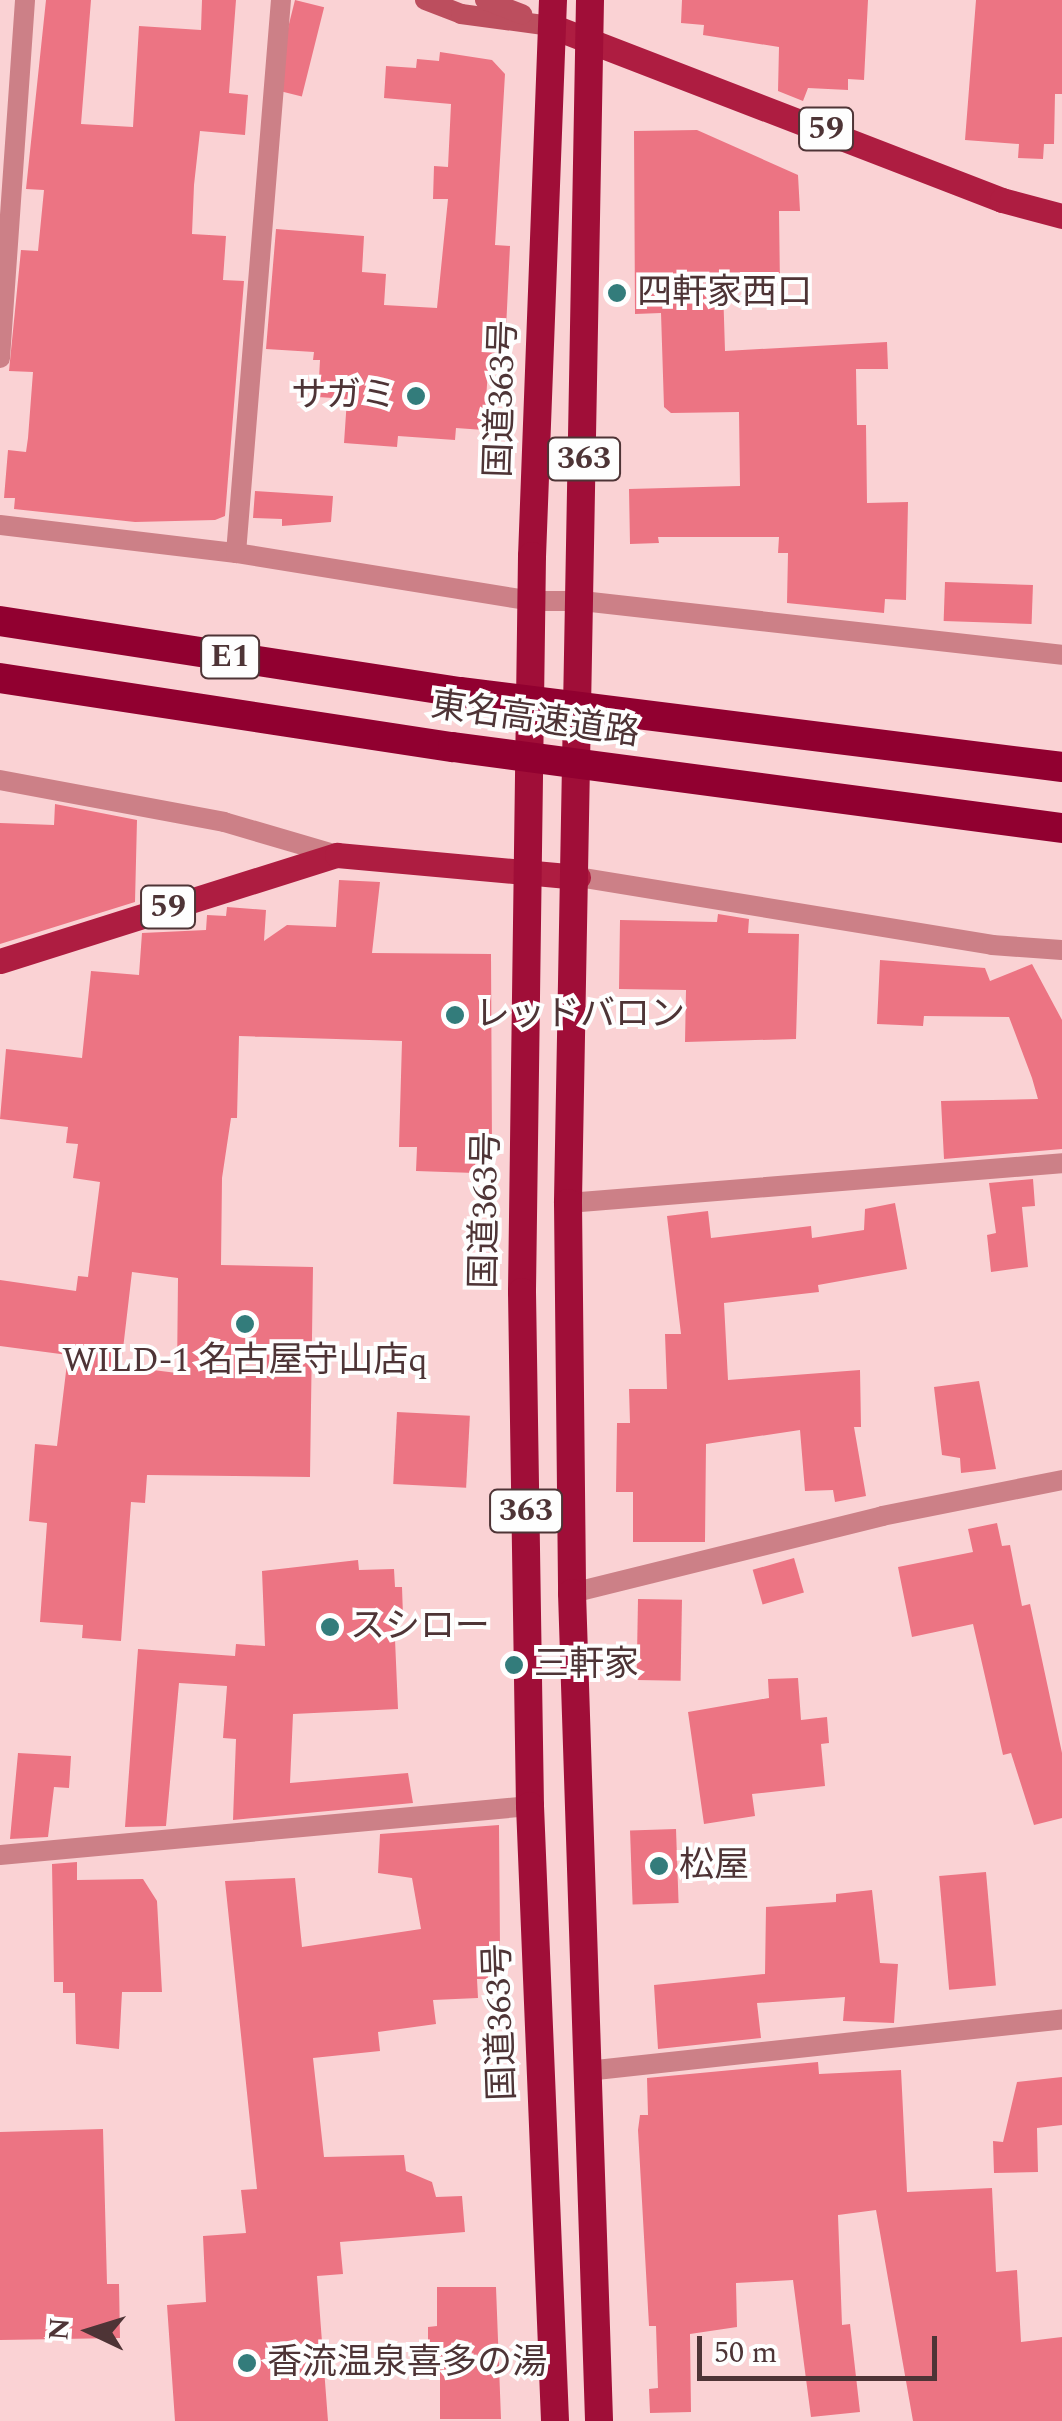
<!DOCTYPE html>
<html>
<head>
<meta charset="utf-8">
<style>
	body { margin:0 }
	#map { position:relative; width:1062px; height:2421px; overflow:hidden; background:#fad2d4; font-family:Spectral,"Noto Sans JP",serif }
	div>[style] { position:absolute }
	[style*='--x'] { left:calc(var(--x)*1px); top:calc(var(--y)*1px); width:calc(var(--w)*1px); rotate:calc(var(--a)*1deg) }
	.building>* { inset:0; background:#ec7483; transform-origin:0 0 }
	.minor>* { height:20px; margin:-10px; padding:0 10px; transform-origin:10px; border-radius:10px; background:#cc8087 }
	.secondary>* { height:20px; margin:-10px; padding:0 10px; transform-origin:10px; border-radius:10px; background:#bc4e5e }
	.primary>* { height:25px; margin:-12.5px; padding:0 12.5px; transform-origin:12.5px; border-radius:12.5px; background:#ae1d41 }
	.trunk>* { height:28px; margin:-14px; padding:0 14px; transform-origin:14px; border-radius:14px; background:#a00e38 }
	.motorway>* { height:30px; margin:-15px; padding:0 15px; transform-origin:15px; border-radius:15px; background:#910030 }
	.dots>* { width:28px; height:28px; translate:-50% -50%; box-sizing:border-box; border:5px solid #fefefe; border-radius:50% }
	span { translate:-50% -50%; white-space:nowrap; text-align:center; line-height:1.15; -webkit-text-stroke:8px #fefefe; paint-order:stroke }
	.shield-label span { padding:2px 8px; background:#fefefe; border:2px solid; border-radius:8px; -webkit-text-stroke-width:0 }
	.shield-label { font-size:32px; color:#4e3436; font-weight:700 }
	.poi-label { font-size:35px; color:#4e3436 }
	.left { translate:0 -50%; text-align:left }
	.right { translate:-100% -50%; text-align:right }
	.street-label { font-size:35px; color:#4e3436 }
	.north { position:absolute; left:40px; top:2281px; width:100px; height:100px; -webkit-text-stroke:8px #fefefe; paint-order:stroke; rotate:274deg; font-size:28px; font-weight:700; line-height:40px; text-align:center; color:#4e3436 }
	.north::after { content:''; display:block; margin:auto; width:35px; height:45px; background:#4e3436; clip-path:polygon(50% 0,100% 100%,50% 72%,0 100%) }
	.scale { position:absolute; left:697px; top:2336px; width:240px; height:45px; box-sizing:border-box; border:5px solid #4e3436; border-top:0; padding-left:12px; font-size:30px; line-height:35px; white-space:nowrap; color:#4e3436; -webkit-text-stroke:8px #fefefe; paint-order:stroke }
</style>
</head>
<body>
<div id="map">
	<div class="building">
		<div style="clip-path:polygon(46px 0,91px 0,81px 124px,133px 127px,139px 26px,201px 30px,202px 0,236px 0,229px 93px,248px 95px,245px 135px,200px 131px,194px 185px,192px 234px,226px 236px,223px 280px,244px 281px,225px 516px,215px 520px,135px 522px,14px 509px,15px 498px,4px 498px,8px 450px,26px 452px,28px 438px,33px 372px,9px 371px,21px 250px,38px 251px,44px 190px,26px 189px)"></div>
		<div style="left:295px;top:0;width:30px;height:92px;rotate:14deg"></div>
		<div style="clip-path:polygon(682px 0,868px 0,864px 80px,848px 79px,848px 90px,808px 88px,803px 101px,778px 91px,779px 47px,703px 35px,704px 25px,681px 23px)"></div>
		<div style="clip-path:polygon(976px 0,1062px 0,1062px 94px,1055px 94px,1054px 144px,1044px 144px,1043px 159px,1018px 158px,1019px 144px,965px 140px)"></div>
		<div style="clip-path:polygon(440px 52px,492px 60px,505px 74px,495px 245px,510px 246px,504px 371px,488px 370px,484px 430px,456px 428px,455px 440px,398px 436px,397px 447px,344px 443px,347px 399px,318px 397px,320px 360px,313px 360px,314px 352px,266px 349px,276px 229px,364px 236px,362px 272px,386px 274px,384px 305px,437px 308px,448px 199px,433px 199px,434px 166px,448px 167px,451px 104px,384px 98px,386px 66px,416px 68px,417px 59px,439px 61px)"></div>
		<div style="clip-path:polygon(697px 130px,798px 175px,800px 211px,779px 211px,780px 286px,723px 287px,725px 351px,887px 342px,888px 369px,856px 369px,857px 425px,866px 425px,867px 503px,908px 502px,906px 600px,885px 599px,884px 613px,787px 603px,788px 553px,778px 553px,779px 537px,658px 537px,659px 543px,630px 544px,629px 489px,740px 486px,739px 412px,671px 413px,664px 407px,661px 313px,635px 314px,634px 131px)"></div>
		<div style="clip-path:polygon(255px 491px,333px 496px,331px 522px,282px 526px,282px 519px,253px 518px)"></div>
		<div style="left:945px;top:582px;width:88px;height:39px;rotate:2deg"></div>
		<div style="clip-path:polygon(55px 804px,137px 820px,135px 902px,0 944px,0 823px,54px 825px)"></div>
		<div style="clip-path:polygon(evenodd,339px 880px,380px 882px,372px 953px,491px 954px,492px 1149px,476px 1148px,475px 1173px,416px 1171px,417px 1147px,399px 1147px,402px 1041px,239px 1036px,237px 1118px,231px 1118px,222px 1178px,221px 1265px,313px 1267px,310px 1477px,147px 1475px,145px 1503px,131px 1502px,121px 1641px,82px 1638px,83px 1625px,40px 1622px,47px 1523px,29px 1521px,35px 1444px,57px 1446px,68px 1355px,0 1346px,0 1280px,76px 1291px,78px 1276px,88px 1277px,100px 1182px,73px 1178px,78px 1144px,66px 1143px,68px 1127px,0 1119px,6px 1049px,82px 1058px,91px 971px,139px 975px,142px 933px,206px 930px,207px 915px,226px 916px,227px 907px,266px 910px,264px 941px,287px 925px,336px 927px,339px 880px,132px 1272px,178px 1278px,177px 1373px,121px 1366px,132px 1272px)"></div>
		<div style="clip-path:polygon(718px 914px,749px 919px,748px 933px,799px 934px,796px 1039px,685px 1042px,686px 990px,619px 989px,620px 920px,717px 922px)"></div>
		<div style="clip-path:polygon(880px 960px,985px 968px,990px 981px,1032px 964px,1062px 1020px,1062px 1149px,944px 1159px,941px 1101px,1038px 1099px,1032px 1078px,1009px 1017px,924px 1016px,923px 1026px,877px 1024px)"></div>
		<div style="clip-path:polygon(1033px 1179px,1035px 1206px,1022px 1207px,1028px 1267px,991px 1272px,987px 1235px,996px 1233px,989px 1183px)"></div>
		<div style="clip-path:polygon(895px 1203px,907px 1269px,818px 1285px,819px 1292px,724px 1303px,728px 1380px,860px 1370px,861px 1427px,854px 1427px,866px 1496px,835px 1502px,833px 1490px,805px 1491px,800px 1430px,706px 1444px,705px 1542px,633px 1542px,633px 1492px,616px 1492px,617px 1423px,630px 1423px,629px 1389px,667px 1389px,665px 1334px,681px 1334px,667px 1216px,708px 1211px,711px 1238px,811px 1226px,812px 1238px,864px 1230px,865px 1209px)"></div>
		<div style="clip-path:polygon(979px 1381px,996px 1469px,961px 1473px,960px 1458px,942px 1455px,934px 1387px)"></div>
		<div style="left:397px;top:1412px;width:73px;height:72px;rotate:3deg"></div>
		<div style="clip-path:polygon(997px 1523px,1002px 1546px,1010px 1545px,1022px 1606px,1030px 1604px,1062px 1753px,1062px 1818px,1034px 1825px,1011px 1753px,1003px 1755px,973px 1624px,912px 1637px,898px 1567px,973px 1552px,968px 1529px)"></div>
		<div style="left:794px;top:1558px;width:36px;height:43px;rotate:74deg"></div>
		<div style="clip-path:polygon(358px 1560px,359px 1570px,394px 1569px,395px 1587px,402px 1587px,403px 1616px,394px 1616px,398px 1709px,293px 1714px,290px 1783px,408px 1773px,413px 1803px,233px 1820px,236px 1739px,223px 1738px,227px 1686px,179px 1683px,166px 1826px,125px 1827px,138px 1649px,235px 1656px,236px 1644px,265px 1646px,262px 1571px)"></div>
		<div style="left:638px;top:1599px;width:44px;height:81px;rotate:1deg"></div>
		<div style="clip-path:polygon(798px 1678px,801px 1720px,827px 1717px,829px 1743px,821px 1744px,825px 1786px,752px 1794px,755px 1816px,704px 1824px,688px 1712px,769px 1698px,768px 1679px)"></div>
		<div style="clip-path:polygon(18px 1753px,71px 1756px,69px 1788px,54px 1787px,48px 1837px,10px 1839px)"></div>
		<div style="clip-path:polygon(499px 1825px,500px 1948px,487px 1948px,488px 1979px,477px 1979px,478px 1998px,433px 2000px,436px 2024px,378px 2032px,380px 2051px,313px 2058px,324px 2157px,404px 2155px,406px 2171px,432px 2182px,436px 2197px,462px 2196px,465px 2232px,340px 2242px,343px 2274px,317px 2276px,328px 2421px,175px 2421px,167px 2305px,206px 2302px,203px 2236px,246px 2233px,241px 2190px,257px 2189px,225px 1881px,295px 1878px,302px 1947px,421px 1929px,412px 1878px,378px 1873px,380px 1834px)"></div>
		<div style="left:676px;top:1829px;width:74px;height:46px;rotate:88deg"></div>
		<div style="clip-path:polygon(77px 1862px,77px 1880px,143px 1879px,157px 1901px,162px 1992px,122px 1992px,119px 2049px,76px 2044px,75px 1993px,63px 1993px,63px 1982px,54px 1982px,52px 1864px)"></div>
		<div style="left:986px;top:1872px;width:114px;height:47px;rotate:85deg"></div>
		<div style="clip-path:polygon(872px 1890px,880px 1963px,898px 1964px,894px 2023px,843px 2021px,845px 1997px,757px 2003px,761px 2038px,658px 2049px,654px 1985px,765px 1974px,766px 1907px,836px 1902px,836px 1894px)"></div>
		<div style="clip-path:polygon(818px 2062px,819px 2074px,901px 2070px,907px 2192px,992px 2188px,996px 2272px,1017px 2270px,1021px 2342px,1062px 2337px,1062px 2421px,913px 2421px,876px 2210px,838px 2215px,842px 2325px,850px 2324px,860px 2412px,811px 2417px,793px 2280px,736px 2283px,737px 2327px,690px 2334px,691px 2412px,650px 2413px,649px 2389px,658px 2388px,656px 2326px,649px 2326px,638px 2130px,640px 2115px,648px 2115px,647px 2078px)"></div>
		<div style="clip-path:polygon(1062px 2077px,1062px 2125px,1037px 2128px,1038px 2172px,994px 2173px,993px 2141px,1003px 2142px,1017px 2082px)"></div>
		<div style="clip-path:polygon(103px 2129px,107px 2284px,119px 2284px,120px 2338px,0 2340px,0 2132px)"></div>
		<div style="clip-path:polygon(437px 2287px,496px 2287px,501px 2419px,440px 2419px,440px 2355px,428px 2355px,428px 2327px,437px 2326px)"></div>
	</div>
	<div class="minor">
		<div style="--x:0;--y:358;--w:359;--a:-86"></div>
		<div style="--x:0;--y:525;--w:238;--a:6.8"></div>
		<div style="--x:236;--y:553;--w:300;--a:9.2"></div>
		<div style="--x:532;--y:601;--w:50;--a:0"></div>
		<div style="--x:582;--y:601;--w:483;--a:6.4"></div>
		<div style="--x:236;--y:553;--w:555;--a:-85.35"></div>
		<div style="--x:0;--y:780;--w:228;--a:10.6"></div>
		<div style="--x:224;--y:822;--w:118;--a:16.3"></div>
		<div style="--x:578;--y:877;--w:420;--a:9.3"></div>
		<div style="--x:992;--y:945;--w:70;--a:4.1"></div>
		<div style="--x:568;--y:1203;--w:496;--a:-4.6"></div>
		<div style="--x:572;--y:1593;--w:319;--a:-13.9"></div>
		<div style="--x:882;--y:1516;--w:184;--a:-11.3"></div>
		<div style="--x:0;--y:1855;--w:532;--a:-5.28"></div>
		<div style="--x:587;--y:2071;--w:478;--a:-6.2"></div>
	</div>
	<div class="secondary">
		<div style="--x:425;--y:0;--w:39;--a:21"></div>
		<div style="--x:461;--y:14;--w:91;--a:7.6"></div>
		<div style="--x:485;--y:0;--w:40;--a:21"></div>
	</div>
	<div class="primary">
		<div style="--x:551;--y:26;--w:483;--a:21.1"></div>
		<div style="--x:1002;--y:200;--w:62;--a:14.9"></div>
		<div style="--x:0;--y:961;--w:353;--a:-17.5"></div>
		<div style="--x:337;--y:855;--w:242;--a:5.2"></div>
	</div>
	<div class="trunk">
		<div style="--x:553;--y:0;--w:556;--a:92.16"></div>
		<div style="--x:532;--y:556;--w:736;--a:90.78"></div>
		<div style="--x:522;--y:1292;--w:514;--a:89.11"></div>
		<div style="--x:530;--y:1806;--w:616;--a:87.67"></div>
		<div style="--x:590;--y:0;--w:1203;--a:91.05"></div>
		<div style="--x:568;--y:1203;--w:390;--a:89.4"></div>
		<div style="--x:572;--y:1593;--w:828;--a:88.13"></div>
	</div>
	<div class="motorway">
		<div style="--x:0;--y:621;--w:465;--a:8.8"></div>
		<div style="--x:460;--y:692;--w:607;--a:7.1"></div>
		<div style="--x:0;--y:678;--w:458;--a:8.7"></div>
		<div style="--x:453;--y:747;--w:614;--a:7.58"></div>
	</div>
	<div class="dots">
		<div style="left:617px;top:293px;background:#337c7b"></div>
		<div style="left:416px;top:396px;background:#337c7b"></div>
		<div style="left:455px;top:1015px;background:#337c7b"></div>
		<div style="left:245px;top:1324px;background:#337c7b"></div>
		<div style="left:330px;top:1627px;background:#337c7b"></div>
		<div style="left:514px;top:1665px;background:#337c7b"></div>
		<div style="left:659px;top:1866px;background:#337c7b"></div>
		<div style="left:247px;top:2363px;background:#337c7b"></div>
	</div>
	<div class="shield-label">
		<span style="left:826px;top:129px">59</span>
		<span style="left:584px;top:459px">363</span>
		<span style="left:230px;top:657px">E1</span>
		<span style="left:168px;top:907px">59</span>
		<span style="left:526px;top:1511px">363</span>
	</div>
	<div class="poi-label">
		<span class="left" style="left:637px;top:293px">四軒家西口</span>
		<span class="right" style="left:396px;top:396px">サガミ</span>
		<span class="left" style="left:475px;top:1015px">レッドバロン</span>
		<span style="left:245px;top:1361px">WILD-1 名古屋守山店q</span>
		<span class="left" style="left:350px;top:1627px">スシロー</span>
		<span class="left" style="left:534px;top:1665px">三軒家</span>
		<span class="left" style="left:679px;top:1866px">松屋</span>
		<span class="left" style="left:267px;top:2363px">香流温泉喜多の湯</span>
	</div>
	<div class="street-label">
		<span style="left:502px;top:399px;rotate:-88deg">国道363号</span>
		<span style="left:535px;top:720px;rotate:8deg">東名高速道路</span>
		<span style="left:486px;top:1210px;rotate:-89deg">国道363号</span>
		<span style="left:501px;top:2022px;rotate:-92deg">国道363号</span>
	</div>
	<div class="north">N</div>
	<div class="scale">50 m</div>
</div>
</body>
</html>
